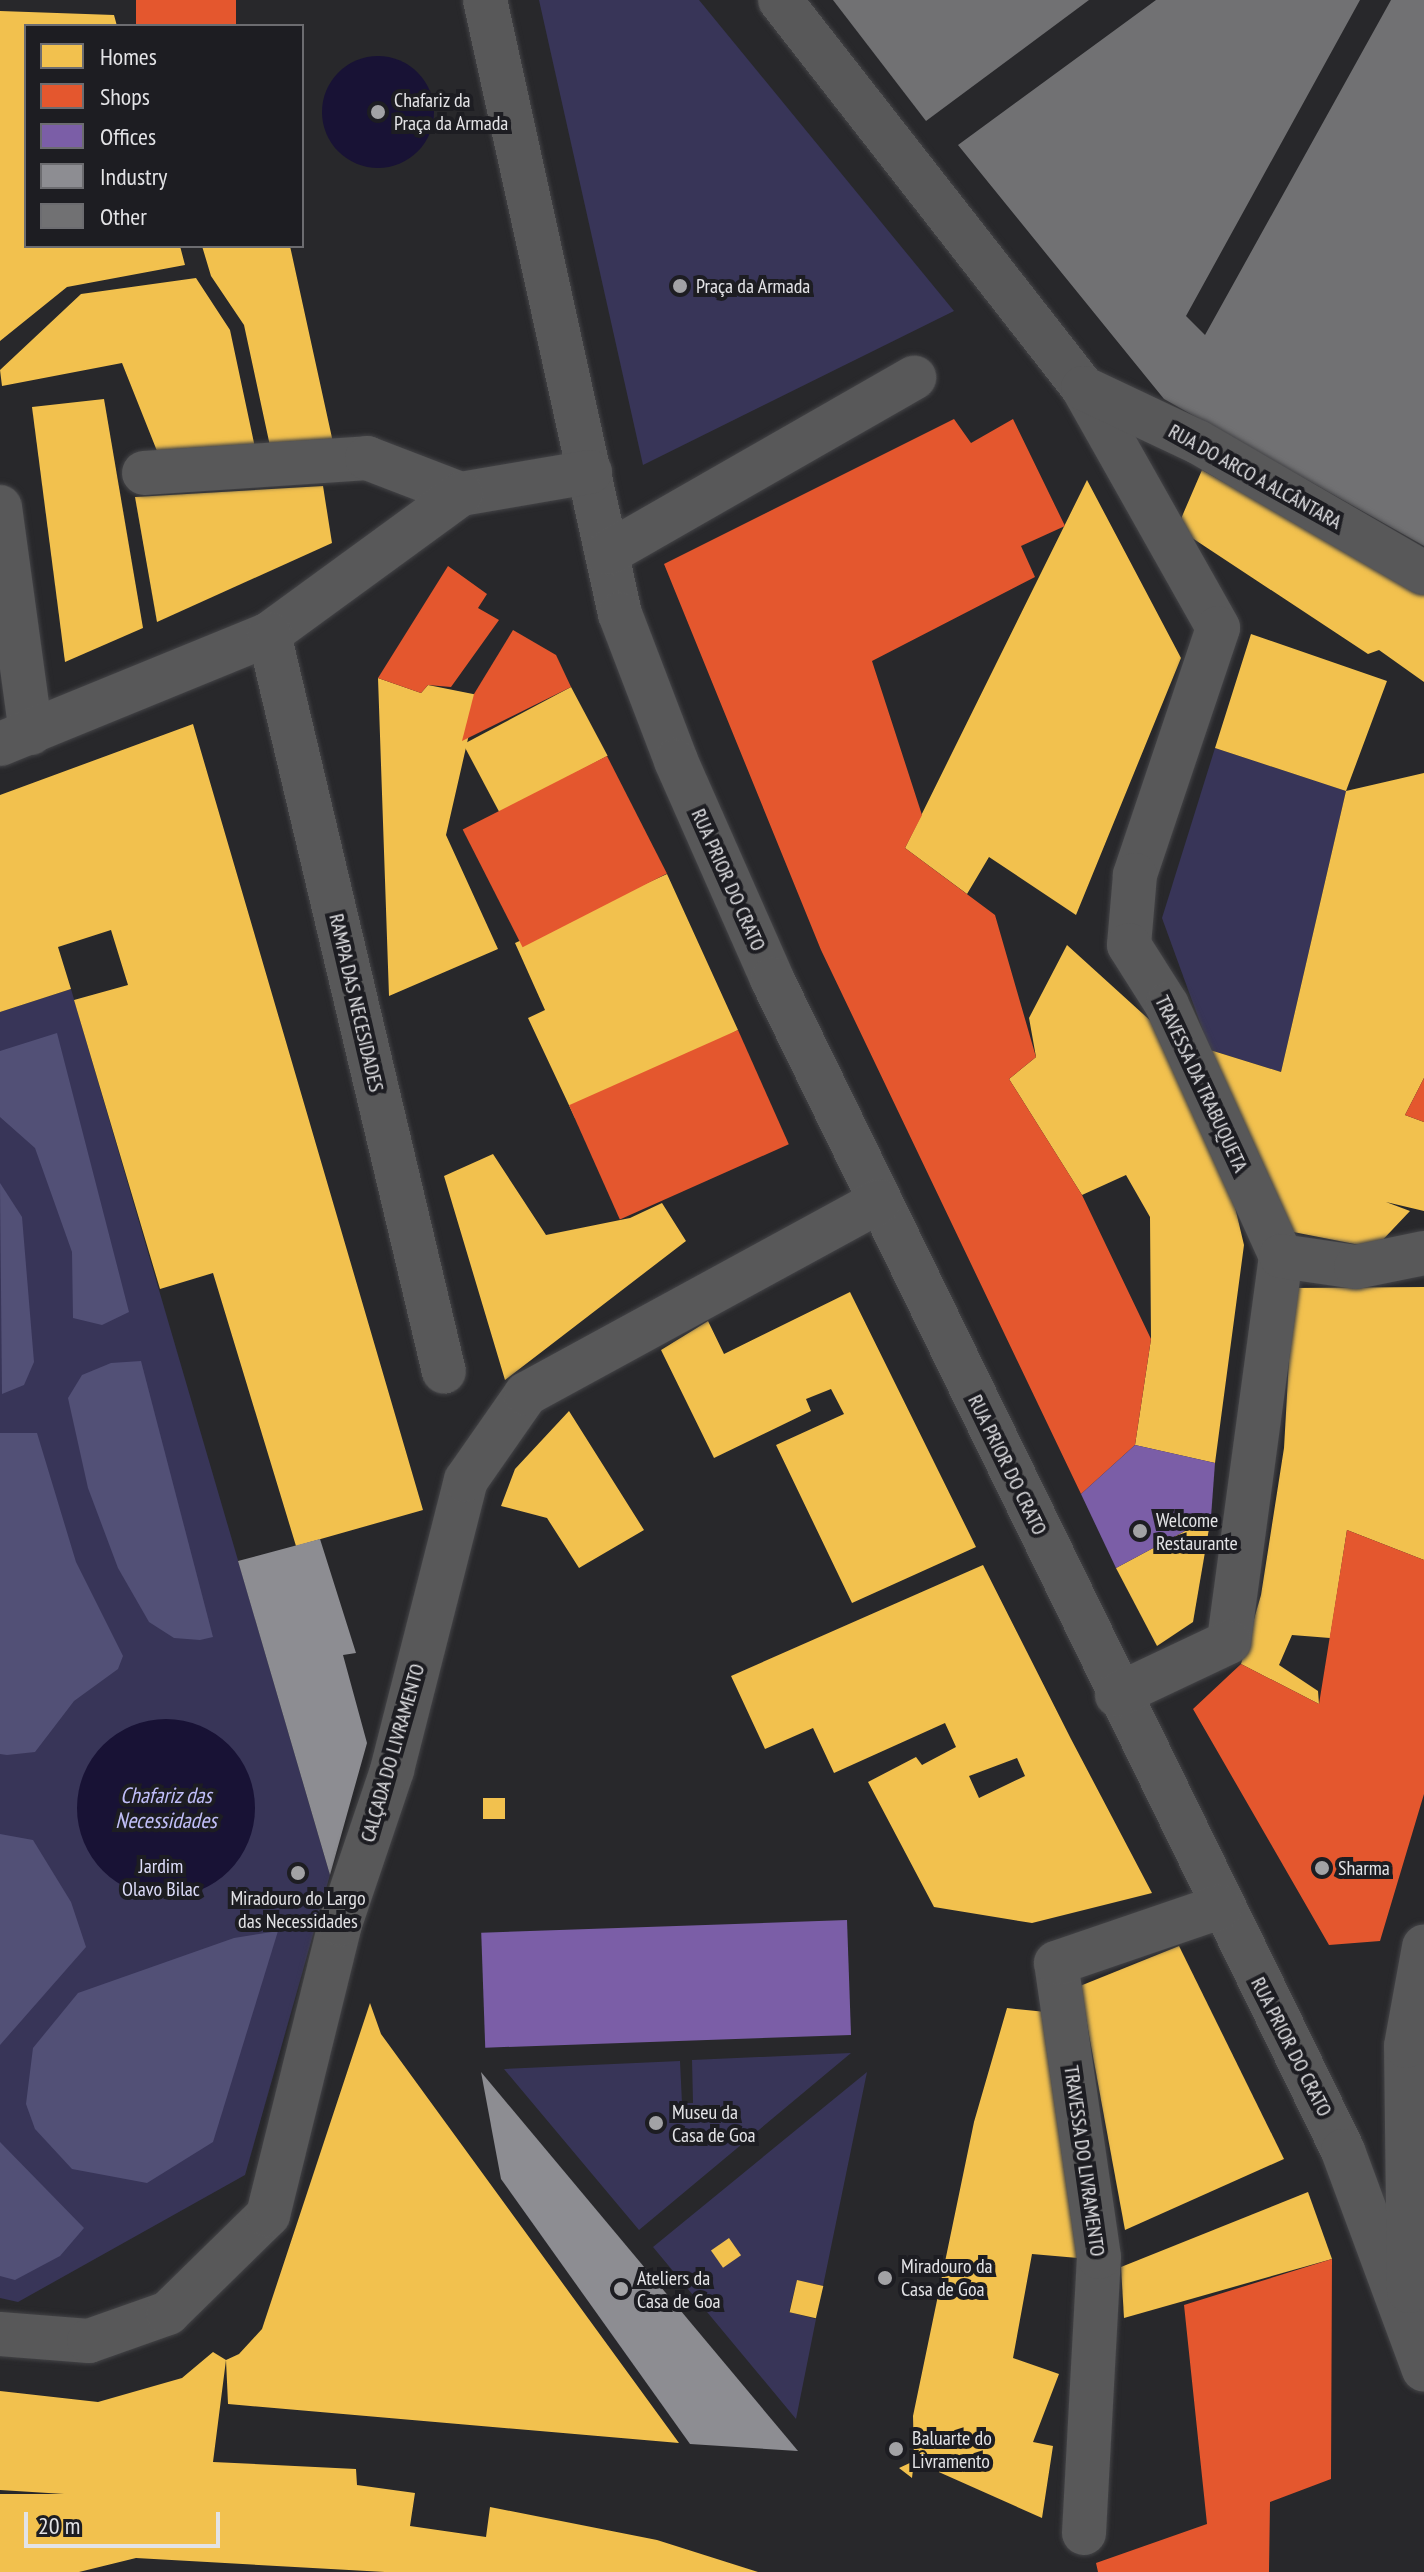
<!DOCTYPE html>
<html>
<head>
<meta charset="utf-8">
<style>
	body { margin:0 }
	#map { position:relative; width:1424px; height:2572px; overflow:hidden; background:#28282b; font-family:"PT Sans Narrow",sans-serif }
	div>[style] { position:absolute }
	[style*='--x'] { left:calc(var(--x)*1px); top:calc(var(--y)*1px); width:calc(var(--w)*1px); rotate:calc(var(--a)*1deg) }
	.green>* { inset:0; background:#383558 }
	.forest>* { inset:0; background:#525076 }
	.water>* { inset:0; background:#181235 }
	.round { border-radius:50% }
	.homes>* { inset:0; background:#f2c14e; transform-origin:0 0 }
	.shops>* { inset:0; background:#e4572e; transform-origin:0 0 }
	.offices>* { inset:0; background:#7b5ea7; transform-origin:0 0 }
	.industry>* { inset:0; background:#8d8d92 }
	.building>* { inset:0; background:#717173 }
	.roads { filter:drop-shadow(0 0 2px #434346) drop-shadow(0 0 2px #434346) }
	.minor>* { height:44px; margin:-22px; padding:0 22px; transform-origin:22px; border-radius:22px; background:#585859 }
	.dots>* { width:22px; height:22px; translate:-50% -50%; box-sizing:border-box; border:4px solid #1d1d22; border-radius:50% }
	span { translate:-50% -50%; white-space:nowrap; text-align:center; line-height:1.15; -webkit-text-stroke:8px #1d1d22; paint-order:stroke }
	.poi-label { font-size:20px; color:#e3e3e6 }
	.left { translate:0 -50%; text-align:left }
	.street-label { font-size:20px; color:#e3e3e6 }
	.park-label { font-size:20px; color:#dedefb }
	.water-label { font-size:22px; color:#c0bef8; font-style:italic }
	.legend { position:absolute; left:24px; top:24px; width:280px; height:224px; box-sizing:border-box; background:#1d1d22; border:2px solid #6c6c70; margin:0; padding:10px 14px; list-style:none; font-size:24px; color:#e3e3e6 }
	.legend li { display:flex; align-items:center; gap:16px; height:40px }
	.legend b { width:40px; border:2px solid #6c6c70 }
	.scale { position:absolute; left:24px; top:2512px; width:196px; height:36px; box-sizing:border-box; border:4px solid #e3e3e6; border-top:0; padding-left:10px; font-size:24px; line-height:28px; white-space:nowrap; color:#e3e3e6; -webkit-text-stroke:6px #1d1d22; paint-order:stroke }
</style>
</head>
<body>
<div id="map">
	<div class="green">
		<div style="clip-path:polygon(539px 0,699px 0,954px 311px,643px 465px)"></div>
		<div style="clip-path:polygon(1215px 748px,1346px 791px,1281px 1072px,1210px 1050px,1162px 918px)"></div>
		<div style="clip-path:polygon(71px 989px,330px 1875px,245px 2175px,18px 2302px,0 2298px,0 1012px)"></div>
		<div style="clip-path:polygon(851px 2053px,639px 2230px,504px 2069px,680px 2061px,682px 2103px,693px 2103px,692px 2060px)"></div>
		<div style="clip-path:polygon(867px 2072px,823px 2286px,797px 2280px,789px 2312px,816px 2319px,796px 2419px,653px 2247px)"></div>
	</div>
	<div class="forest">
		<div style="clip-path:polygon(57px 1033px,129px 1312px,102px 1325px,73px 1318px,72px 1252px,35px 1148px,0 1117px,0 1051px)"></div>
		<div style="clip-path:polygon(0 1183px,22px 1217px,34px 1362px,24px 1385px,2px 1394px)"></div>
		<div style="clip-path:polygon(141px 1361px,213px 1637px,200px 1640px,174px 1638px,149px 1622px,118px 1568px,88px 1488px,68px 1398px,82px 1375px,111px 1363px)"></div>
		<div style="clip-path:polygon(0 1433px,37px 1433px,76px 1562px,123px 1656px,118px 1669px,74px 1701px,35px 1752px,7px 1755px,0 1754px)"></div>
		<div style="clip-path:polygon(0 1834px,33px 1840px,71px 1902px,86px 1947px,0 2045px)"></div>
		<div style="clip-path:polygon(278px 1931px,213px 2142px,147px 2183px,72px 2169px,35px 2129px,26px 2104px,33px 2048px,78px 1993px,234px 1938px)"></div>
		<div style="clip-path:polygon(0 2142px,84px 2228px,60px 2256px,15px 2280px,0 2276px)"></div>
	</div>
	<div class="water">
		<div class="round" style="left:322px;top:56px;width:112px;height:112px"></div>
		<div class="round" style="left:77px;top:1719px;width:178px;height:178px"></div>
	</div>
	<div class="homes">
		<div style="clip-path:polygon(0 11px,114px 15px,117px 26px,26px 26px,26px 246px,180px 246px,185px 265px,67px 287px,0 341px)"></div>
		<div style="clip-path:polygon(202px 246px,290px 246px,334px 447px,273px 460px,244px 325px,211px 276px)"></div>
		<div style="clip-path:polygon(196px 278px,230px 330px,257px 457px,157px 451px,122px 363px,2px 386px,0 370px,81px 294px)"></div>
		<div style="clip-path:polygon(104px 399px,143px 628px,65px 662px,32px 407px)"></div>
		<div style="clip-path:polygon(1202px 470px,1424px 592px,1424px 682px,1379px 650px,1368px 654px,1177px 528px)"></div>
		<div style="clip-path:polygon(1087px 480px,1181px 658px,1076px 915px,989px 857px,967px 894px,905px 848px)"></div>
		<div style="clip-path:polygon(323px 486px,332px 543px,157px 622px,135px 497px)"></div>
		<div style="clip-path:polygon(1251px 634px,1387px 681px,1346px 791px,1424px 773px,1424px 1078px,1405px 1115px,1424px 1122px,1424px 1211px,1386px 1202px,1410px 1211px,1375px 1248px,1283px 1230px,1210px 1050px,1281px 1072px,1346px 791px,1215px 748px)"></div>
		<div style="clip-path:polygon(378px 678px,421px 693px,428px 685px,478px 695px,446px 835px,498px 949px,389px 996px)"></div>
		<div style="left:571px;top:687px;width:78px;height:122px;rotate:62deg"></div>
		<div style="clip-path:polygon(193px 724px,423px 1510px,296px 1546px,213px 1273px,160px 1289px,74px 1000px,128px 985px,111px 930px,58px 947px,71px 989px,0 1012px,0 795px)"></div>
		<div style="clip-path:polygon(667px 874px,738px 1030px,575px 1118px,528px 1018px,545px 1010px,515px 943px)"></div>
		<div style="clip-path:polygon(1067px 945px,1164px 1033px,1226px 1169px,1244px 1245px,1215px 1463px,1135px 1445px,1151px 1339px,1150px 1217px,1126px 1175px,1082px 1195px,1009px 1079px,1036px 1057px,1029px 1018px)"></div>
		<div style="clip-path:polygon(493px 1154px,546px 1235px,630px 1218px,662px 1203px,686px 1241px,505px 1380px,444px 1176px)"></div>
		<div style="clip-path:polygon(1424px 1287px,1424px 1560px,1347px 1530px,1330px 1638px,1292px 1635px,1279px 1665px,1318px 1691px,1319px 1704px,1241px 1664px,1261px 1595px,1284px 1448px,1293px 1288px)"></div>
		<div style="clip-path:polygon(850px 1292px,976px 1547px,852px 1603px,776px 1445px,844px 1414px,831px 1389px,806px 1399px,811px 1411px,714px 1458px,661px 1350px,708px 1321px,724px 1354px)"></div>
		<div style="clip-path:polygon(569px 1411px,644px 1530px,579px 1568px,547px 1518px,501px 1506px,515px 1469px)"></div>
		<div style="clip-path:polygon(1211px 1517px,1193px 1622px,1157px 1646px,1116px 1568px)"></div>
		<div style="clip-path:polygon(evenodd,983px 1565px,1071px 1739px,1152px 1893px,1032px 1923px,934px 1907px,868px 1782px,916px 1757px,922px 1765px,956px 1747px,945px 1723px,834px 1773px,813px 1728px,765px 1749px,731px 1676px,983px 1565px,1017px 1758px,1025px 1776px,979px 1798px,969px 1776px,1017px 1758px)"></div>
		<div style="left:483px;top:1798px;width:22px;height:21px"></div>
		<div style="clip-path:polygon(1179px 1946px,1284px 2159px,1125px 2230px,1080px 1986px)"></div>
		<div style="clip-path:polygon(370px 2003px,381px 2034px,679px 2443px,228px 2404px,226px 2360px,213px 2462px,356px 2469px,357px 2485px,415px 2493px,410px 2526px,486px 2537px,490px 2507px,657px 2540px,758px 2572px,385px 2572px,136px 2558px,79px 2572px,0 2572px,0 2494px,64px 2494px,0 2490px,0 2391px,98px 2402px,182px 2378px,213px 2352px,226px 2360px,239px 2354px,262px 2329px)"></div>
		<div style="clip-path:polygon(1007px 2008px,1046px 2012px,1078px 2258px,1032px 2254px,1013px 2358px,1059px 2374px,1033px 2442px,1053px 2446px,1042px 2518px,914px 2461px,912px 2478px,899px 2468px,914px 2461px,913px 2416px,974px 2122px)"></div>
		<div style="clip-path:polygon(1308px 2192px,1332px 2259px,1124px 2318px,1121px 2267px)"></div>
		<div style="left:729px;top:2238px;width:21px;height:22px;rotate:55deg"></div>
		<div style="left:797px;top:2280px;width:27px;height:33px;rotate:13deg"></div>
	</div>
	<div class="shops">
		<div style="left:136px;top:0;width:100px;height:27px"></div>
		<div style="clip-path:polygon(954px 419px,971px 443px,1013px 419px,1065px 526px,1021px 546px,1035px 577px,872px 661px,922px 815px,905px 848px,995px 915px,1036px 1057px,1009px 1079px,1082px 1195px,1151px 1339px,1135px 1445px,1081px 1494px,821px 950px,664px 564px)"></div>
		<div style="clip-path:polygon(448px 566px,487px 594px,478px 608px,499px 620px,451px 687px,428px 685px,421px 693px,378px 678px)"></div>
		<div style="clip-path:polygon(513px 630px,556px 655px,571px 687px,462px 741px,474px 694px)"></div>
		<div style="left:607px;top:756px;width:132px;height:162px;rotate:63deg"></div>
		<div style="left:738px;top:1030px;width:125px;height:185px;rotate:66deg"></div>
		<div style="clip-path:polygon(1424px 1078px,1424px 1122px,1405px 1115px)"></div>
		<div style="clip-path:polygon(1347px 1530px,1424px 1560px,1424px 1794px,1380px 1941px,1329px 1945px,1193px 1709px,1241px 1664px,1319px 1704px)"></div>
		<div style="clip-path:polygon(1332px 2259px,1331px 2479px,1270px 2502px,1269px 2572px,1098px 2572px,1096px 2563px,1207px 2524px,1184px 2305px)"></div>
	</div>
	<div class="offices">
		<div style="clip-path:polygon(1135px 1445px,1215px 1463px,1211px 1517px,1116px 1568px,1081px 1494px)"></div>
		<div style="left:847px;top:1920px;width:115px;height:366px;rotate:88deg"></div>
	</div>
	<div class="industry">
		<div style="clip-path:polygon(320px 1539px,356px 1653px,343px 1655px,367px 1743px,330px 1875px,238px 1561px)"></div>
		<div style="clip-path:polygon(481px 2072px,788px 2439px,798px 2451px,690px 2444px,501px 2179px)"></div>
	</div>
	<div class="building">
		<div style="clip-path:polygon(833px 0,1089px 0,926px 121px)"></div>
		<div style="clip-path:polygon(1156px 0,1360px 0,1186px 316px,1205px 335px,1391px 0,1424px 0,1424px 546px,1164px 399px,958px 145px)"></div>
	</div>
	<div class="roads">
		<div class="minor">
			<div style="--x:485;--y:0;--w:629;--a:77.6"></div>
			<div style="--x:620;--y:614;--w:157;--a:69.1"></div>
			<div style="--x:676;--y:761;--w:238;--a:66.2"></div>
			<div style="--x:772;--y:979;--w:1304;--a:64.02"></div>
			<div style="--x:1343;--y:2151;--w:233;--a:69.7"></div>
			<div style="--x:780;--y:0;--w:492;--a:52"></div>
			<div style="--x:1083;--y:388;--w:275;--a:60.6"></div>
			<div style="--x:1218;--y:628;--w:261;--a:108.6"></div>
			<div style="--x:1135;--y:875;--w:70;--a:94.9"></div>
			<div style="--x:1129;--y:945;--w:71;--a:57.7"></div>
			<div style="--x:1167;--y:1005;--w:276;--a:65.6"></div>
			<div style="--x:1281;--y:1256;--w:389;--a:97.7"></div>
			<div style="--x:1229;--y:1642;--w:124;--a:154.7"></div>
			<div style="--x:1083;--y:388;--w:127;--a:25.2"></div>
			<div style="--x:1198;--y:442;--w:261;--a:30.1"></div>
			<div style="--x:144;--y:473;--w:224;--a:-3.8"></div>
			<div style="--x:367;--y:458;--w:101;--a:21"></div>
			<div style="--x:461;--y:494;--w:131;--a:-9.7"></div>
			<div style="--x:0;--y:507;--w:228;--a:82.2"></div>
			<div style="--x:608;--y:553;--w:353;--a:-29.8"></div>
			<div style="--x:269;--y:634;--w:238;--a:-36.1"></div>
			<div style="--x:0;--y:744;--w:291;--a:-22.2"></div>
			<div style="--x:269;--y:634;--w:758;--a:76.66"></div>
			<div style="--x:1281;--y:1256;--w:76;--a:8.3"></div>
			<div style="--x:1356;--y:1267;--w:69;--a:-11.6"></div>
			<div style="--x:1409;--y:2291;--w:245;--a:-90.7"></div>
			<div style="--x:1406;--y:2046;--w:101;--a:-79.7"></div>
			<div style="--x:0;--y:2334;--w:89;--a:4.5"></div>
			<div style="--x:89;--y:2341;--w:84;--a:-19.5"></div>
			<div style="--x:168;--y:2313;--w:140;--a:-44.4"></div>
			<div style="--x:268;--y:2215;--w:300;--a:-76.1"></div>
			<div style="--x:340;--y:1924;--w:163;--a:-71.3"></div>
			<div style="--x:392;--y:1770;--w:299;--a:-75.7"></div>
			<div style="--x:466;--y:1480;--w:105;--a:-55.1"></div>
			<div style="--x:526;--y:1394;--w:403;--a:-28.6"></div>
			<div style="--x:1084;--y:2533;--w:276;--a:-86.9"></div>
			<div style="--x:1099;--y:2257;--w:297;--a:-98.3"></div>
			<div style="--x:1056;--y:1963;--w:173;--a:-18.9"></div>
		</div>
	</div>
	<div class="dots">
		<div style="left:378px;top:112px;background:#a2a2a5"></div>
		<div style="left:680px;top:286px;background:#a2a2a5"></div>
		<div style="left:1140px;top:1531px;background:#a2a2a5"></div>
		<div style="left:1322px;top:1868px;background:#a2a2a5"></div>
		<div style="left:298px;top:1873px;background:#a2a2a5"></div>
		<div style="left:656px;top:2123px;background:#a2a2a5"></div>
		<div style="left:885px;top:2278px;background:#a2a2a5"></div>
		<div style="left:621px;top:2289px;background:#a2a2a5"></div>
		<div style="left:896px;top:2449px;background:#a2a2a5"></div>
	</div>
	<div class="poi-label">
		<span class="left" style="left:394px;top:112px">Chafariz da<br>Praça da Armada</span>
		<span class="left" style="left:696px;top:286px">Praça da Armada</span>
		<span class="left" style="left:1156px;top:1532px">Welcome<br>Restaurante</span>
		<span class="left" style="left:1338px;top:1868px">Sharma</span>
		<span style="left:298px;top:1910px">Miradouro do Largo<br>das Necessidades</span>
		<span class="left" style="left:672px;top:2124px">Museu da<br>Casa de Goa</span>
		<span class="left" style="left:901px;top:2278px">Miradouro da<br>Casa de Goa</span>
		<span class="left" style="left:637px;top:2290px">Ateliers da<br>Casa de Goa</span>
		<span class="left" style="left:912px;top:2450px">Baluarte do<br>Livramento</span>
	</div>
	<div class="street-label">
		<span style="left:1255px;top:477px;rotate:29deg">RUA DO ARCO A ALCÂNTARA</span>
		<span style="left:728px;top:880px;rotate:66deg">RUA PRIOR DO CRATO</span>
		<span style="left:356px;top:1003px;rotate:77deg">RAMPA DAS NECESIDADES</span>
		<span style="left:1201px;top:1084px;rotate:65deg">TRAVESSA DA TRABUQUETA</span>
		<span style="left:1007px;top:1465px;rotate:64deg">RUA PRIOR DO CRATO</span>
		<span style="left:393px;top:1753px;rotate:-74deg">CALÇADA DO LIVRAMENTO</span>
		<span style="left:1291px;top:2047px;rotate:63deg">RUA PRIOR DO CRATO</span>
		<span style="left:1084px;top:2161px;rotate:82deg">TRAVESSA DO LIVRAMENTO</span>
	</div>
	<div class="park-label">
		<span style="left:161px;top:1878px">Jardim<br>Olavo Bilac</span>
	</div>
	<div class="water-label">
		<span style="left:166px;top:1808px">Chafariz das<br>Necessidades</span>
	</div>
	<ul class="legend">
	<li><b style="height:22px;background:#f2c14e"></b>Homes</li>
	<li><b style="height:22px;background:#e4572e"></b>Shops</li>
	<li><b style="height:22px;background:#7b5ea7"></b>Offices</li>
	<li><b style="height:22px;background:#8d8d92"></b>Industry</li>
	<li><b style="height:22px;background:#717173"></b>Other</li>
	</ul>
	<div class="scale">20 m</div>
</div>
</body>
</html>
